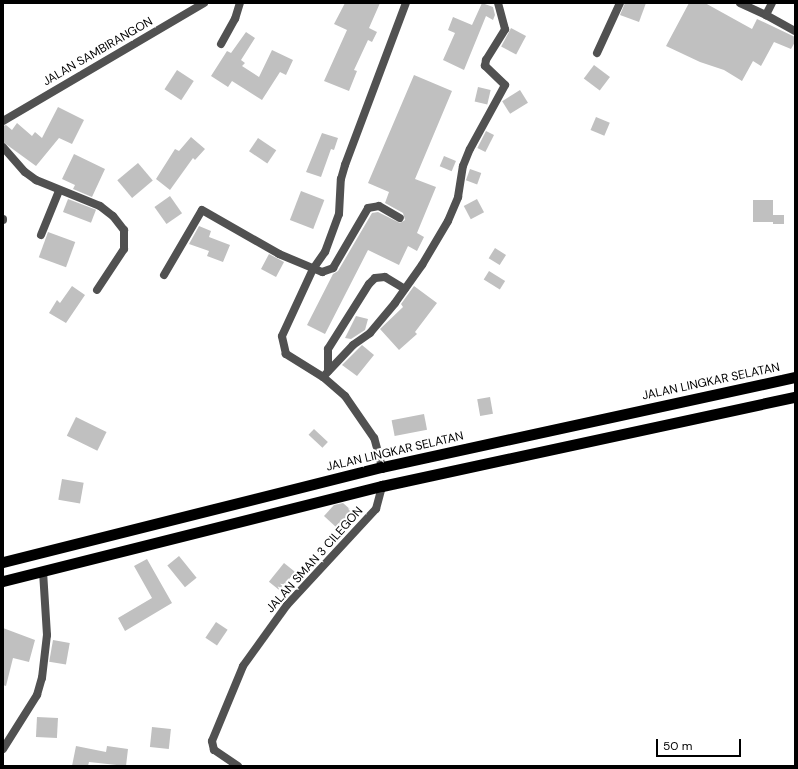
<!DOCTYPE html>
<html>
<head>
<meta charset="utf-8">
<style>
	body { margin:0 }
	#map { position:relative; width:798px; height:769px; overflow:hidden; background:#fff; font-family:"DM Sans",sans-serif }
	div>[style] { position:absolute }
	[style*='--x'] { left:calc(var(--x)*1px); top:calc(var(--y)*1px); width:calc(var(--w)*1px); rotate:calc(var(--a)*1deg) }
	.building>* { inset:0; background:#c0c0c0; transform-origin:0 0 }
	.minor>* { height:8px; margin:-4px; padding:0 4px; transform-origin:4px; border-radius:4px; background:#515151 }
	.trunk>* { height:11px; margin:-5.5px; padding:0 5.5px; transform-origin:5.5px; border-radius:5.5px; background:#000 }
	span { translate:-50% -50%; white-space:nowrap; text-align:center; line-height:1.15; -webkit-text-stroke:4px #fff; paint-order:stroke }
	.street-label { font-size:12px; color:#000 }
	.frame { position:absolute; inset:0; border:4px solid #000; pointer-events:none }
	.scale { position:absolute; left:656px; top:739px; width:85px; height:18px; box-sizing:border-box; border:2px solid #000; border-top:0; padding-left:5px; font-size:12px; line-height:14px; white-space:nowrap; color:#000; -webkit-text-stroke:3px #fff; paint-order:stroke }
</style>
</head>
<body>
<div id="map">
	<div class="building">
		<div style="clip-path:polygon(345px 3px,380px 3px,369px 28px,377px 32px,372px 42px,368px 40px,354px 70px,357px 71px,349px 91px,324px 81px,347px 30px,334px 24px)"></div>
		<div style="clip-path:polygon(482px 3px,493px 7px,495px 15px,493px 20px,486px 16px,464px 70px,443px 60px,455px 33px,448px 30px,453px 17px,472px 25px)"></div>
		<div style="clip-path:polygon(625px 3px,646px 3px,639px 22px,620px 15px)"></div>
		<div style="clip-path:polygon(689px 3px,705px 3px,752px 29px,757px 19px,795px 37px,795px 42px,791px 49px,774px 42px,761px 66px,753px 61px,742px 81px,724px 70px,700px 62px,666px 46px)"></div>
		<div style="left:511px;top:28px;width:17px;height:21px;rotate:28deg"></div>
		<div style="clip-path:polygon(246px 32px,255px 38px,241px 60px,245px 63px,242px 66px,259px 77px,272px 50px,293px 60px,286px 75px,280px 72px,262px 100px,232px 81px,228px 87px,211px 76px,227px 51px,231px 53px)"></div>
		<div style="left:594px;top:65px;width:20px;height:17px;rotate:37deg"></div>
		<div style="left:177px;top:70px;width:20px;height:23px;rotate:33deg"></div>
		<div style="clip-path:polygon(414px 75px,452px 91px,415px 179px,436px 187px,417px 233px,424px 237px,417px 251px,408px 246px,399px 265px,368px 250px,325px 334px,307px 325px,333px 274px,338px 271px,372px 213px,378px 212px,400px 223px,405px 220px,403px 213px,385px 203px,389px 192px,368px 183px)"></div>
		<div style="left:478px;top:87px;width:13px;height:15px;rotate:13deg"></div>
		<div style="left:520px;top:90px;width:15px;height:21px;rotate:58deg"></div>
		<div style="clip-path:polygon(58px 107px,84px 120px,72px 144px,59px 138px,36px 166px,3px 142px,3px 126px,6px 125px,12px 130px,17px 123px,32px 136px,35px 132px,42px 138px)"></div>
		<div style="left:596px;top:117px;width:15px;height:14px;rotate:23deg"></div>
		<div style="left:486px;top:131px;width:9px;height:19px;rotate:27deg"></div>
		<div style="clip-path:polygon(322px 133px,338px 138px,334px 150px,331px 149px,321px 177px,306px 172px)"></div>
		<div style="clip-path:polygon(191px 137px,205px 149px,195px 160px,193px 158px,170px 190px,156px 179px,175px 149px,179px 151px)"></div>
		<div style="left:258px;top:138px;width:22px;height:16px;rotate:34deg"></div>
		<div style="clip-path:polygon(74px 154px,105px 169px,92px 197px,73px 189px,75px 185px,62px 179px)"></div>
		<div style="left:444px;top:156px;width:13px;height:11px;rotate:23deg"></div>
		<div style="left:138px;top:163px;width:23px;height:27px;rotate:50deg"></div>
		<div style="left:470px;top:169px;width:12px;height:12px;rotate:20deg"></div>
		<div style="left:301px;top:191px;width:25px;height:31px;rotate:21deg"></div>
		<div style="left:170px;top:196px;width:21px;height:19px;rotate:55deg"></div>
		<div style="left:68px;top:199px;width:30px;height:14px;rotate:21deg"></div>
		<div style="left:477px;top:199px;width:15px;height:15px;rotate:62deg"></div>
		<div style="left:753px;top:200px;width:20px;height:22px"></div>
		<div style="left:773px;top:215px;width:11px;height:9px"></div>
		<div style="clip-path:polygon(199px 226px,211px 231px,209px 237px,230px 245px,223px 262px,207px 256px,209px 251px,189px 244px)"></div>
		<div style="left:48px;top:232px;width:29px;height:27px;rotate:20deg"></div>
		<div style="left:495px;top:248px;width:13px;height:12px;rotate:32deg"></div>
		<div style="left:269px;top:254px;width:17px;height:17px;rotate:28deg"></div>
		<div style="left:489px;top:271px;width:19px;height:10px;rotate:32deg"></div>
		<div style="clip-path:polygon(72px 286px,85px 295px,66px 323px,49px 313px,57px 300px,60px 303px)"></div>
		<div style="clip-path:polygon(414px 286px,437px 303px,415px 332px,417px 334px,399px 350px,380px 329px,403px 307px,401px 304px)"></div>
		<div style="clip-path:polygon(356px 316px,368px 319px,365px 330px,351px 339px,345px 338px)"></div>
		<div style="clip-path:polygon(362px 345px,374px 355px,357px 376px,342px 365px)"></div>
		<div style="left:490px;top:397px;width:17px;height:13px;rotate:80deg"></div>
		<div style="left:424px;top:414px;width:16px;height:33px;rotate:79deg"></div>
		<div style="left:76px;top:417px;width:34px;height:21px;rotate:26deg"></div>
		<div style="left:314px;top:429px;width:19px;height:8px;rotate:43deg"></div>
		<div style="left:62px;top:479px;width:22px;height:21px;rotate:10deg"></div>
		<div style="clip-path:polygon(343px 503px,352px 511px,337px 528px,324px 516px,334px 505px)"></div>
		<div style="left:179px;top:556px;width:28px;height:15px;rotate:51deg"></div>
		<div style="clip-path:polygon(147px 559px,172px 603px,125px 631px,118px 618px,152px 598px,134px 566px)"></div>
		<div style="left:284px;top:563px;width:14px;height:24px;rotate:39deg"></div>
		<div style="left:216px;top:622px;width:14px;height:19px;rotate:34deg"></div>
		<div style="clip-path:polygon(3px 628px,35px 640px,29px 662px,13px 658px,6px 686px,3px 685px)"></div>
		<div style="left:53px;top:640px;width:17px;height:22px;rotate:10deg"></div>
		<div style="left:37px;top:717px;width:21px;height:20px;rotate:3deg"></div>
		<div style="left:152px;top:727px;width:19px;height:20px;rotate:6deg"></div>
		<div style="clip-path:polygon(76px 746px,106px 752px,107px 746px,128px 749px,126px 766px,89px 762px,88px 766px,72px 766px)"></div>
	</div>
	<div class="minor">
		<div style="--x:740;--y:3;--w:29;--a:25"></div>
		<div style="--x:772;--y:3;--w:13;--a:117"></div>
		<div style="--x:766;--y:15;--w:33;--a:29"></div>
		<div style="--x:221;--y:44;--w:29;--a:-61"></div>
		<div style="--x:235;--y:19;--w:17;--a:-73"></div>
		<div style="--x:597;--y:53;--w:55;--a:-65.3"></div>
		<div style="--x:3;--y:121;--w:233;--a:-30.4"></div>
		<div style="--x:3;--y:147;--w:33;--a:49"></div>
		<div style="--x:25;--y:172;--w:14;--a:36"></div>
		<div style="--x:36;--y:180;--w:69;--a:22.1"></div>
		<div style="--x:100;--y:206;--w:16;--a:38"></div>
		<div style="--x:113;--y:216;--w:18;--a:52"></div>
		<div style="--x:124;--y:230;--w:19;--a:90"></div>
		<div style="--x:124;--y:249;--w:49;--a:123.4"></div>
		<div style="--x:3;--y:219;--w:1;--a:90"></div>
		<div style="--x:41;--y:235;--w:48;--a:-67.8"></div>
		<div style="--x:164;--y:275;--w:75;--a:-59.7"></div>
		<div style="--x:202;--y:210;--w:89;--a:29.7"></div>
		<div style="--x:279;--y:254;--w:47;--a:22.7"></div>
		<div style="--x:322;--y:272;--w:12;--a:-20"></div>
		<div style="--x:333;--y:268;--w:69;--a:-59.7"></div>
		<div style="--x:368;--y:208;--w:11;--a:-10"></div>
		<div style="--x:379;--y:206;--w:24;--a:30"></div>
		<div style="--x:328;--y:371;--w:22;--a:-90"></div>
		<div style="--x:328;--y:349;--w:77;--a:-57.8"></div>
		<div style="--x:369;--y:284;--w:8;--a:-45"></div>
		<div style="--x:375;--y:278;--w:10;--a:-6"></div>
		<div style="--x:385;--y:277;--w:23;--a:31"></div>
		<div style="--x:323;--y:377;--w:44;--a:-46.8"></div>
		<div style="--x:353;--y:345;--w:21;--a:-35"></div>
		<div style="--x:370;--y:333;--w:39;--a:-50"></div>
		<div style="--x:395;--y:303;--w:47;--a:-54.6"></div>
		<div style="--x:422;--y:265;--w:51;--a:-59.4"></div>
		<div style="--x:448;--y:221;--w:26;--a:-67"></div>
		<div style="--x:458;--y:197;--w:31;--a:-81"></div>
		<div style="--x:463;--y:166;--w:18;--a:-68"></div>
		<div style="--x:470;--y:149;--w:73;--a:-61.3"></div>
		<div style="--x:505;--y:85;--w:28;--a:-136"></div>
		<div style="--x:485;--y:66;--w:6;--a:-81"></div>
		<div style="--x:486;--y:60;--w:36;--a:-58"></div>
		<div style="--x:505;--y:29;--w:27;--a:-105"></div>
		<div style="--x:382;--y:467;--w:30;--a:-105"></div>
		<div style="--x:374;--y:438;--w:51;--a:-124.6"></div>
		<div style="--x:345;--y:396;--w:29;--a:-139"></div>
		<div style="--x:323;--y:377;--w:44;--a:-148.1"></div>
		<div style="--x:286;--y:354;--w:18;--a:-103"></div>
		<div style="--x:282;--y:336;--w:74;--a:-65.2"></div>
		<div style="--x:313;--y:269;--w:21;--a:-55"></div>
		<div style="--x:325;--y:252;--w:40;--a:-69.8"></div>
		<div style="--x:339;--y:214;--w:35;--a:-87"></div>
		<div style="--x:341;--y:179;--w:15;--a:-74"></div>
		<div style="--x:345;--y:165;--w:173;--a:-69.4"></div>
		<div style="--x:3;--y:749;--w:64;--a:-57.8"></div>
		<div style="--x:37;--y:695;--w:18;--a:-74"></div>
		<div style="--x:42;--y:678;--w:43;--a:-83.4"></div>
		<div style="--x:47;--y:635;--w:63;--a:-93.6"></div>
		<div style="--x:238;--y:766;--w:29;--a:-146"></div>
		<div style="--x:214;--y:750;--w:9;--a:-103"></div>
		<div style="--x:212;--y:741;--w:81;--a:-67.5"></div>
		<div style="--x:243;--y:666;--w:75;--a:-54.2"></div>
		<div style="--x:287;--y:605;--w:131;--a:-47.2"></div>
		<div style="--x:376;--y:509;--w:24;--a:-75"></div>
	</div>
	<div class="trunk">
		<div style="--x:3;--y:562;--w:391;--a:-14.1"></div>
		<div style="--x:382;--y:467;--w:423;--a:-12.3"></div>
		<div style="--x:3;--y:581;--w:391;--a:-14.1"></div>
		<div style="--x:382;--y:486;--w:422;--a:-12.2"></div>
	</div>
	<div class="street-label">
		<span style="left:98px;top:52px;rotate:-30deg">JALAN SAMBIRANGON</span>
		<span style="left:711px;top:382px;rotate:-12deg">JALAN LINGKAR SELATAN</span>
		<span style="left:395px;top:452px;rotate:-13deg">JALAN LINGKAR SELATAN</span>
		<span style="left:315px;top:560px;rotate:-48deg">JALAN SMAN 3 CILEGON</span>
	</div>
	<div class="frame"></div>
	<div class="scale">50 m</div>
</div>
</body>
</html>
